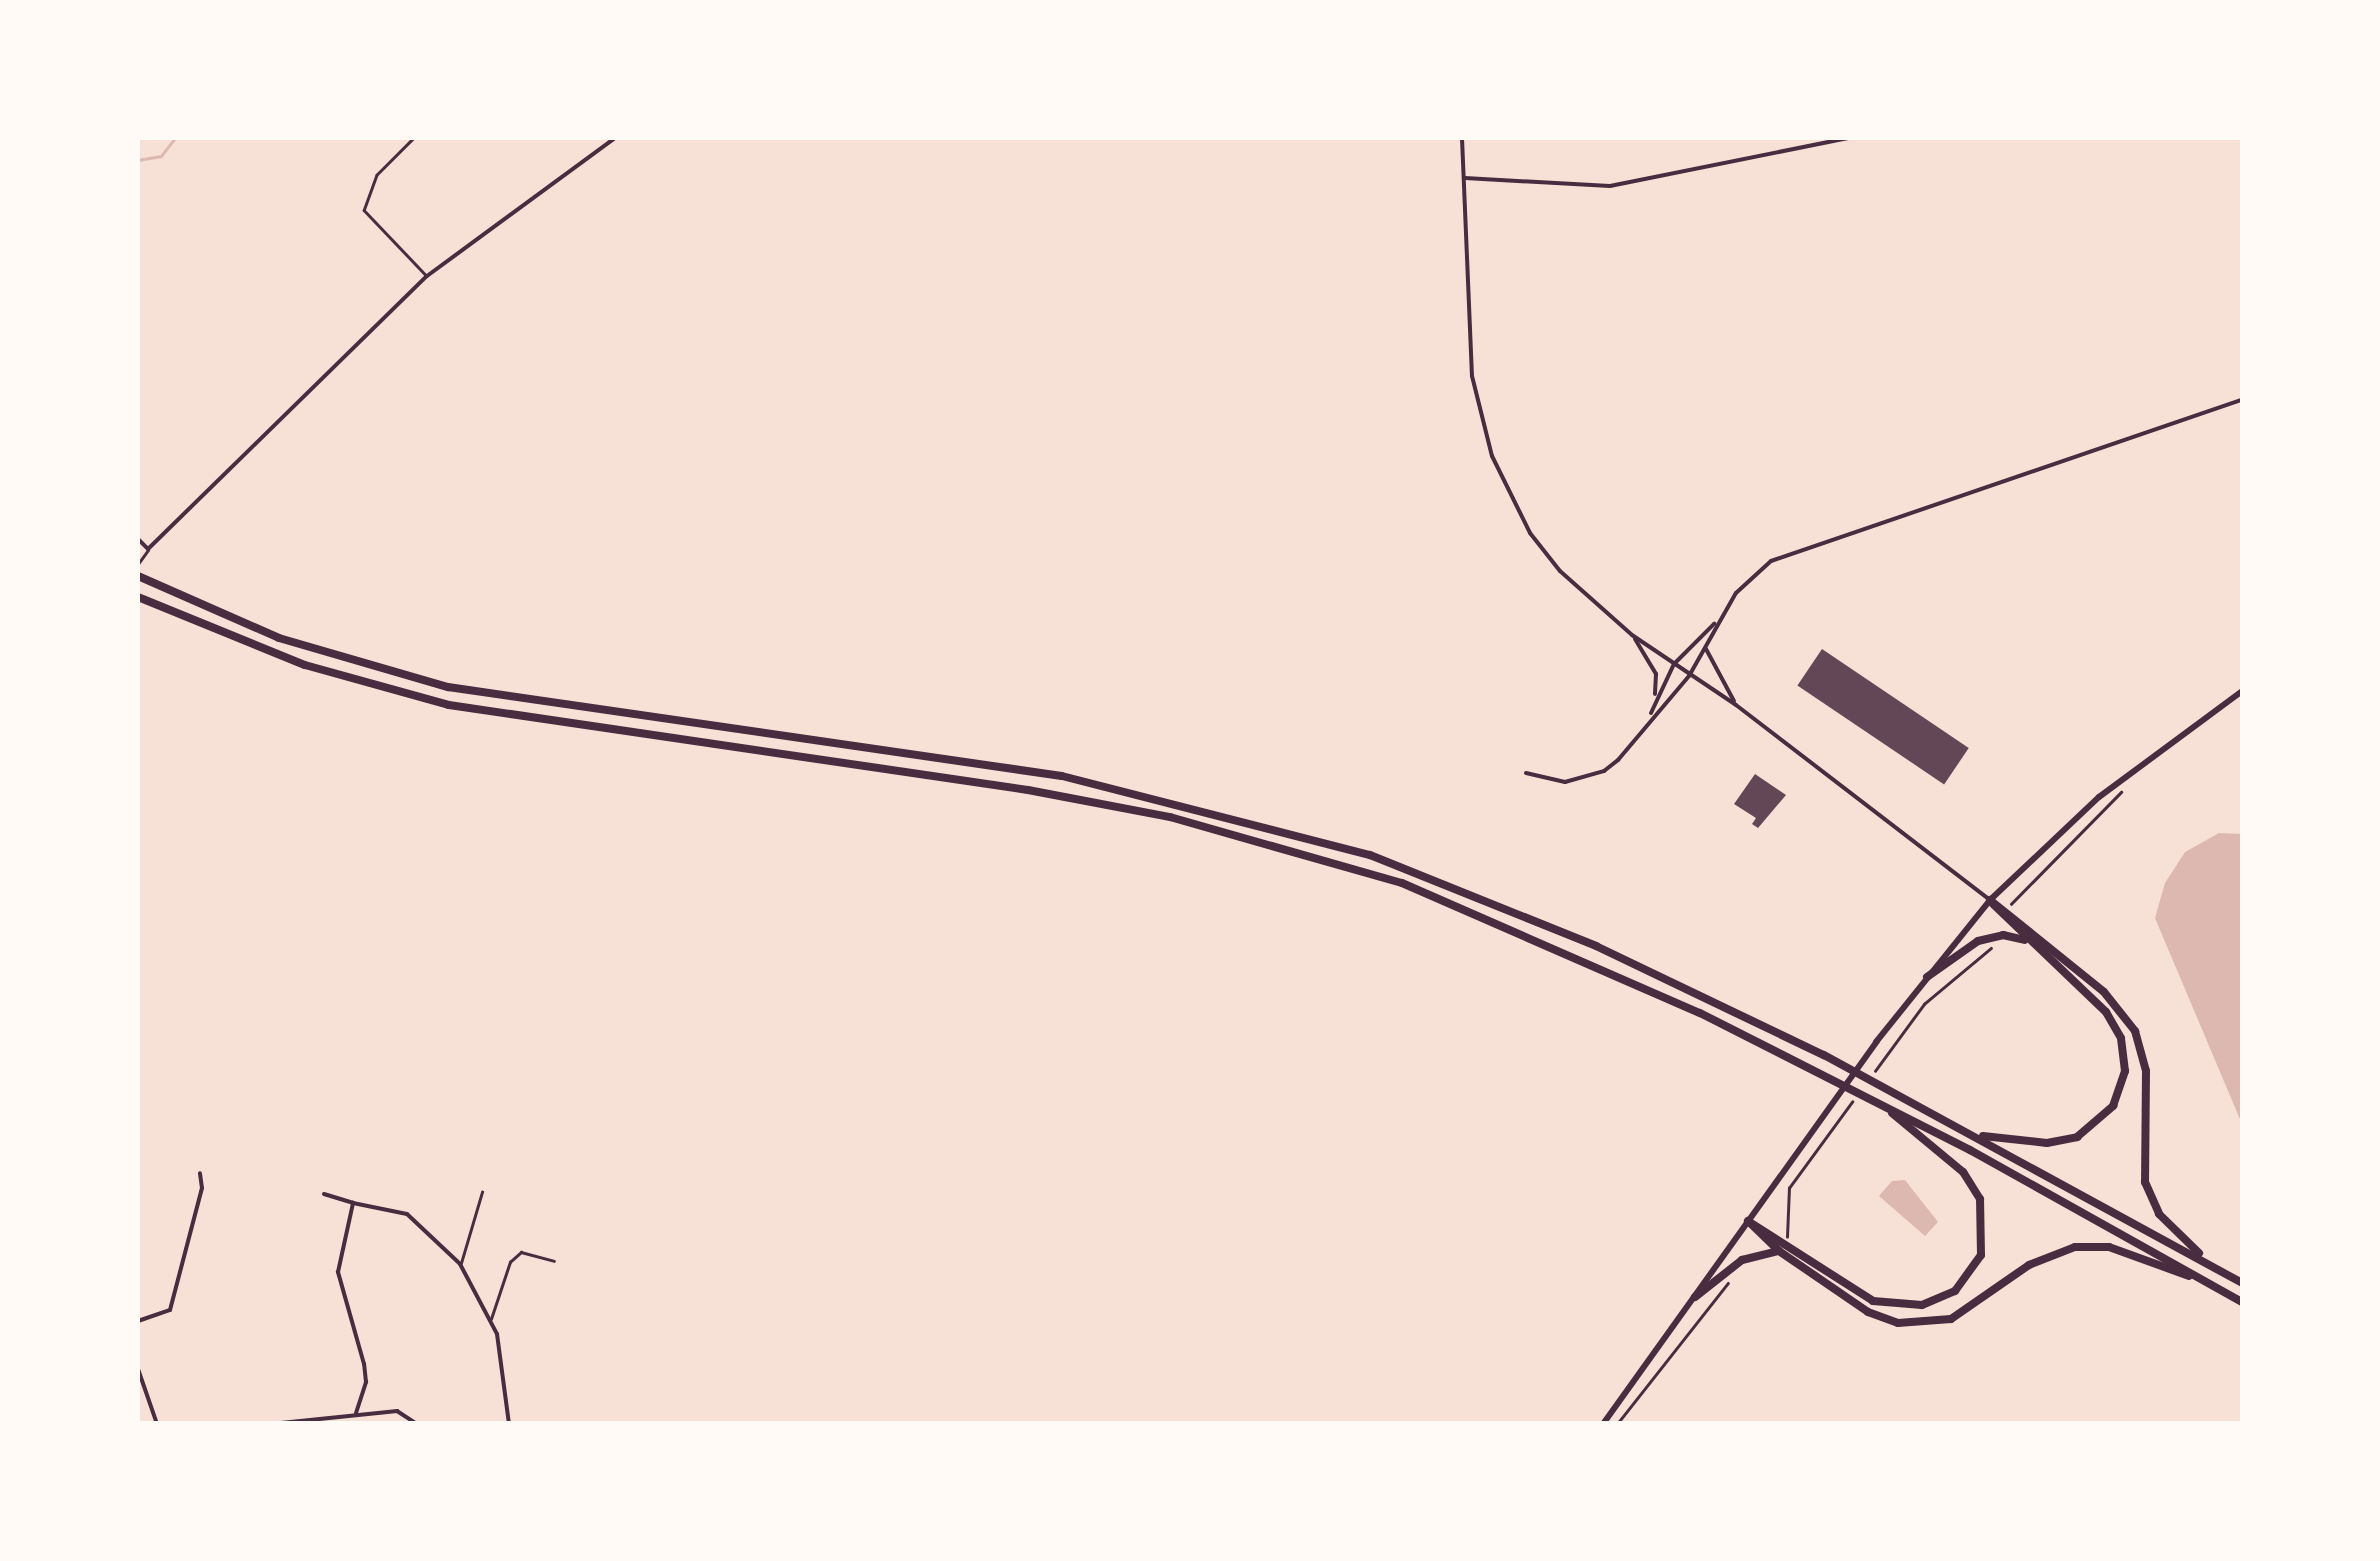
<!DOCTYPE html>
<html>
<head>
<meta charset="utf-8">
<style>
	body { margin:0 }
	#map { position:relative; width:2380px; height:1561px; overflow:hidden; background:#f7e1d7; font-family:Spectral,serif }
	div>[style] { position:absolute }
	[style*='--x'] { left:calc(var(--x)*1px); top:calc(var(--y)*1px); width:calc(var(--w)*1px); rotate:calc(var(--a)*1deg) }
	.water>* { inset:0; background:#dcb8b0 }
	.stream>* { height:2.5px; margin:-1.25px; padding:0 1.25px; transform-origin:1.25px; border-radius:1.25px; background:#dcb8b0 }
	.building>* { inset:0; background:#644757; transform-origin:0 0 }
	.path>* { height:2.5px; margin:-1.25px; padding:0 1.25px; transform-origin:1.25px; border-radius:1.25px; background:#4a2c40 }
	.service>* { height:2.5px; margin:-1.25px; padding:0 1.25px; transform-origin:1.25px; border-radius:1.25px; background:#4a2c40 }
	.minor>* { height:4px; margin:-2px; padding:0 2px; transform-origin:2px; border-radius:2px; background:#4a2c40 }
	.secondary>* { height:6px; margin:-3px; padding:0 3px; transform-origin:3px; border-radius:3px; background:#4a2c40 }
	.motorway>* { height:8px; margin:-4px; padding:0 4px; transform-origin:4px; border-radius:4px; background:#4a2c40 }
	span { translate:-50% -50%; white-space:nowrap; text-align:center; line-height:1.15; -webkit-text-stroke:8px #fffaf5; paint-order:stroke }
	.frame { position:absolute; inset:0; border:140px solid #fffaf5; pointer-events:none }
</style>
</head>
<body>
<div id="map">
	<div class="water">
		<div style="clip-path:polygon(2219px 833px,2242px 834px,2242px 1124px,2155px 918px,2165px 883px,2185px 852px)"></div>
		<div style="clip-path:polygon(1905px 1180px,1938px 1222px,1925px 1236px,1879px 1196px,1892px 1181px)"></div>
	</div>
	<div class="stream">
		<div style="--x:138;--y:160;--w:23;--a:-10"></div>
		<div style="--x:161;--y:156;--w:23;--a:-52"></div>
	</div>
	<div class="building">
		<div style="left:1822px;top:649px;width:177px;height:44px;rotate:34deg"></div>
		<div style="clip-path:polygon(1755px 774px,1786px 795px,1758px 828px,1752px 824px,1756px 818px,1734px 804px)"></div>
	</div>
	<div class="path">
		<div style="--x:2011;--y:904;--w:157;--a:-45.5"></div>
		<div style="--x:1875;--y:1071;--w:83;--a:-53.8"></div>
		<div style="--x:1924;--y:1004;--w:87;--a:-39.9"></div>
		<div style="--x:1787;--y:1237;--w:49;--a:-87.7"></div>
		<div style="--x:1789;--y:1188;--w:107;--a:-53.8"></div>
		<div style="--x:1617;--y:1424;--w:179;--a:-51.8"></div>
	</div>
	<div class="service">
		<div style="--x:414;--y:138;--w:52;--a:135"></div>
		<div style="--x:377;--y:175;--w:37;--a:110"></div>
		<div style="--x:364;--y:210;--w:90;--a:46.4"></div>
		<div style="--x:138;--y:564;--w:17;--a:-54"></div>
		<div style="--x:461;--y:1263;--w:74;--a:-73.5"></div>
		<div style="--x:491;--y:1319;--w:60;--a:-71.6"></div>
		<div style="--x:510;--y:1262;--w:15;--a:-42"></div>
		<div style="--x:521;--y:1252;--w:34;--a:15"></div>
	</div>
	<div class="minor">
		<div style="--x:1462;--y:138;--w:238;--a:87.6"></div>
		<div style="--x:1472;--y:376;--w:82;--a:76"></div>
		<div style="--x:1492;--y:456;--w:86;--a:63.7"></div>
		<div style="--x:1530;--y:533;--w:48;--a:51.7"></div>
		<div style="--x:1560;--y:571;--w:96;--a:41.6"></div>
		<div style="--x:1632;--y:635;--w:125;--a:33.9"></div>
		<div style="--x:1736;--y:705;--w:320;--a:37.5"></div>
		<div style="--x:1465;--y:178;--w:145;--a:3.2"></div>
		<div style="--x:1610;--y:186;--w:243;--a:-11.4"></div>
		<div style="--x:138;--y:539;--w:14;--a:45"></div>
		<div style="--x:148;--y:549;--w:390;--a:-44.4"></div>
		<div style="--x:427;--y:276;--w:233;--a:-36.3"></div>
		<div style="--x:1635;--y:639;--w:41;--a:59"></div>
		<div style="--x:1656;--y:674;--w:20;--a:93"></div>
		<div style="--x:1706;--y:649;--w:59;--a:61.7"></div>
		<div style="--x:1651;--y:713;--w:54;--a:-64.9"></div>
		<div style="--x:1674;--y:664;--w:57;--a:-45"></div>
		<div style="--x:1526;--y:773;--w:40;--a:13"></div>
		<div style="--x:1565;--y:782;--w:41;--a:-15.8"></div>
		<div style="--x:1604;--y:771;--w:18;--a:-38"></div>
		<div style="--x:1618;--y:760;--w:110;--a:-49.8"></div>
		<div style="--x:1689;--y:676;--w:95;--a:-60.5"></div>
		<div style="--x:1736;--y:593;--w:47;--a:-42.4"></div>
		<div style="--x:1771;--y:561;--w:498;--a:-18.9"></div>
		<div style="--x:324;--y:1194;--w:30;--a:17"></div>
		<div style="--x:138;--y:1321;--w:34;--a:-19"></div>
		<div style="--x:170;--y:1310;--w:126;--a:-75.3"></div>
		<div style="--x:202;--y:1188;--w:15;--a:-98"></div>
		<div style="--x:138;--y:1369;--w:58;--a:70.9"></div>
		<div style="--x:356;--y:1413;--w:33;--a:-72"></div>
		<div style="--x:366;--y:1382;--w:18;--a:-96"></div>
		<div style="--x:364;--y:1364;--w:96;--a:-105.8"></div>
		<div style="--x:338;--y:1272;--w:71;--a:-77.7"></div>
		<div style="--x:353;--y:1203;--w:55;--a:11.5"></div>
		<div style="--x:407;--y:1214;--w:73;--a:43.3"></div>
		<div style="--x:460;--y:1264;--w:79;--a:62.1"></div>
		<div style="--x:497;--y:1334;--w:91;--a:82.4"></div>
		<div style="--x:271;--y:1424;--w:127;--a:-5.9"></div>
		<div style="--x:397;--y:1411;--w:24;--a:33"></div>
	</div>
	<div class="secondary">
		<div style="--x:1603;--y:1424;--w:470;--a:-54.4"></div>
		<div style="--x:1876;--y:1042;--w:182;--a:-51.2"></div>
		<div style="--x:1990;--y:900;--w:150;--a:-43.4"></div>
		<div style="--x:2099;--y:797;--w:178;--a:-36.5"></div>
	</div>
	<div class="motorway">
		<div style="--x:138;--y:576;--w:154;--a:23.7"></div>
		<div style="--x:279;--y:638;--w:176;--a:16.2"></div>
		<div style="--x:448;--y:687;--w:620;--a:8.25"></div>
		<div style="--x:1062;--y:776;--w:318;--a:14.4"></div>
		<div style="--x:1370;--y:855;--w:244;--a:21.9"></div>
		<div style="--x:1596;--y:946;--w:253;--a:25.6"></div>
		<div style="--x:1824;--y:1055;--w:476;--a:28.6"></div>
		<div style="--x:138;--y:597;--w:180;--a:22.2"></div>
		<div style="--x:305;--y:665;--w:149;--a:15.5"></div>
		<div style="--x:449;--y:705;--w:585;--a:8.35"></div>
		<div style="--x:1028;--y:790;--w:145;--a:10.8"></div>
		<div style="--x:1170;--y:817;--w:241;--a:15.9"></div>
		<div style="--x:1402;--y:883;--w:325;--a:23.6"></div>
		<div style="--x:1700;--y:1013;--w:303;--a:26.9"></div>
		<div style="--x:1970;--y:1150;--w:312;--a:29.2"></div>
		<div style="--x:1990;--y:900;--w:146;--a:38.9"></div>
		<div style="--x:2104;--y:992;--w:50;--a:51.5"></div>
		<div style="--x:2135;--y:1031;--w:41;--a:74.6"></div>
		<div style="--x:2146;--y:1071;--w:111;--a:90.5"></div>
		<div style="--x:2145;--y:1182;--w:35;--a:66"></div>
		<div style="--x:2159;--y:1214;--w:56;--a:44.3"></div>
		<div style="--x:1927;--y:977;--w:62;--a:-35.2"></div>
		<div style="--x:1978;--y:941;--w:26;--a:-13"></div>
		<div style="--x:2003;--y:935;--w:22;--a:13"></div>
		<div style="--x:1983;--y:1136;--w:64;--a:6.2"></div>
		<div style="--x:2047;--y:1143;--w:31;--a:-11"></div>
		<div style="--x:2077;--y:1137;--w:48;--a:-40.7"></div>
		<div style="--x:2113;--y:1106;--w:37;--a:-71"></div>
		<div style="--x:2125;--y:1071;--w:33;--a:-97"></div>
		<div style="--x:2121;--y:1038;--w:30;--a:-120"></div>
		<div style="--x:2106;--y:1012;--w:156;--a:-136.3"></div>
		<div style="--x:1748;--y:1221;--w:43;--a:44.1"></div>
		<div style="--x:1779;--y:1251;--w:108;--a:34.4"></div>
		<div style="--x:1868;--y:1312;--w:32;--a:20"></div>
		<div style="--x:1898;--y:1323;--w:53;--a:-4.3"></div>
		<div style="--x:1951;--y:1319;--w:95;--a:-34.7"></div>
		<div style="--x:2029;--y:1265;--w:49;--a:-21.4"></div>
		<div style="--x:2075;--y:1247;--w:34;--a:0"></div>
		<div style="--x:2109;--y:1247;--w:85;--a:19.9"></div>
		<div style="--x:1748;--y:1221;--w:148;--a:32.6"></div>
		<div style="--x:1873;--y:1301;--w:49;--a:4.7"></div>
		<div style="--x:1922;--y:1305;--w:36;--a:-23"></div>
		<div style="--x:1955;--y:1291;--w:44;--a:-54.2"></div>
		<div style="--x:1981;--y:1255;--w:56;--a:-91"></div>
		<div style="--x:1980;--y:1199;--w:32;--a:-122"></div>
		<div style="--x:1963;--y:1172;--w:92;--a:-140.3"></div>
		<div style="--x:1695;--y:1297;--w:60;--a:-38.2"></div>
		<div style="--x:1742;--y:1260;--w:38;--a:-14"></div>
	</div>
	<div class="frame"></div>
</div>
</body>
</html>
